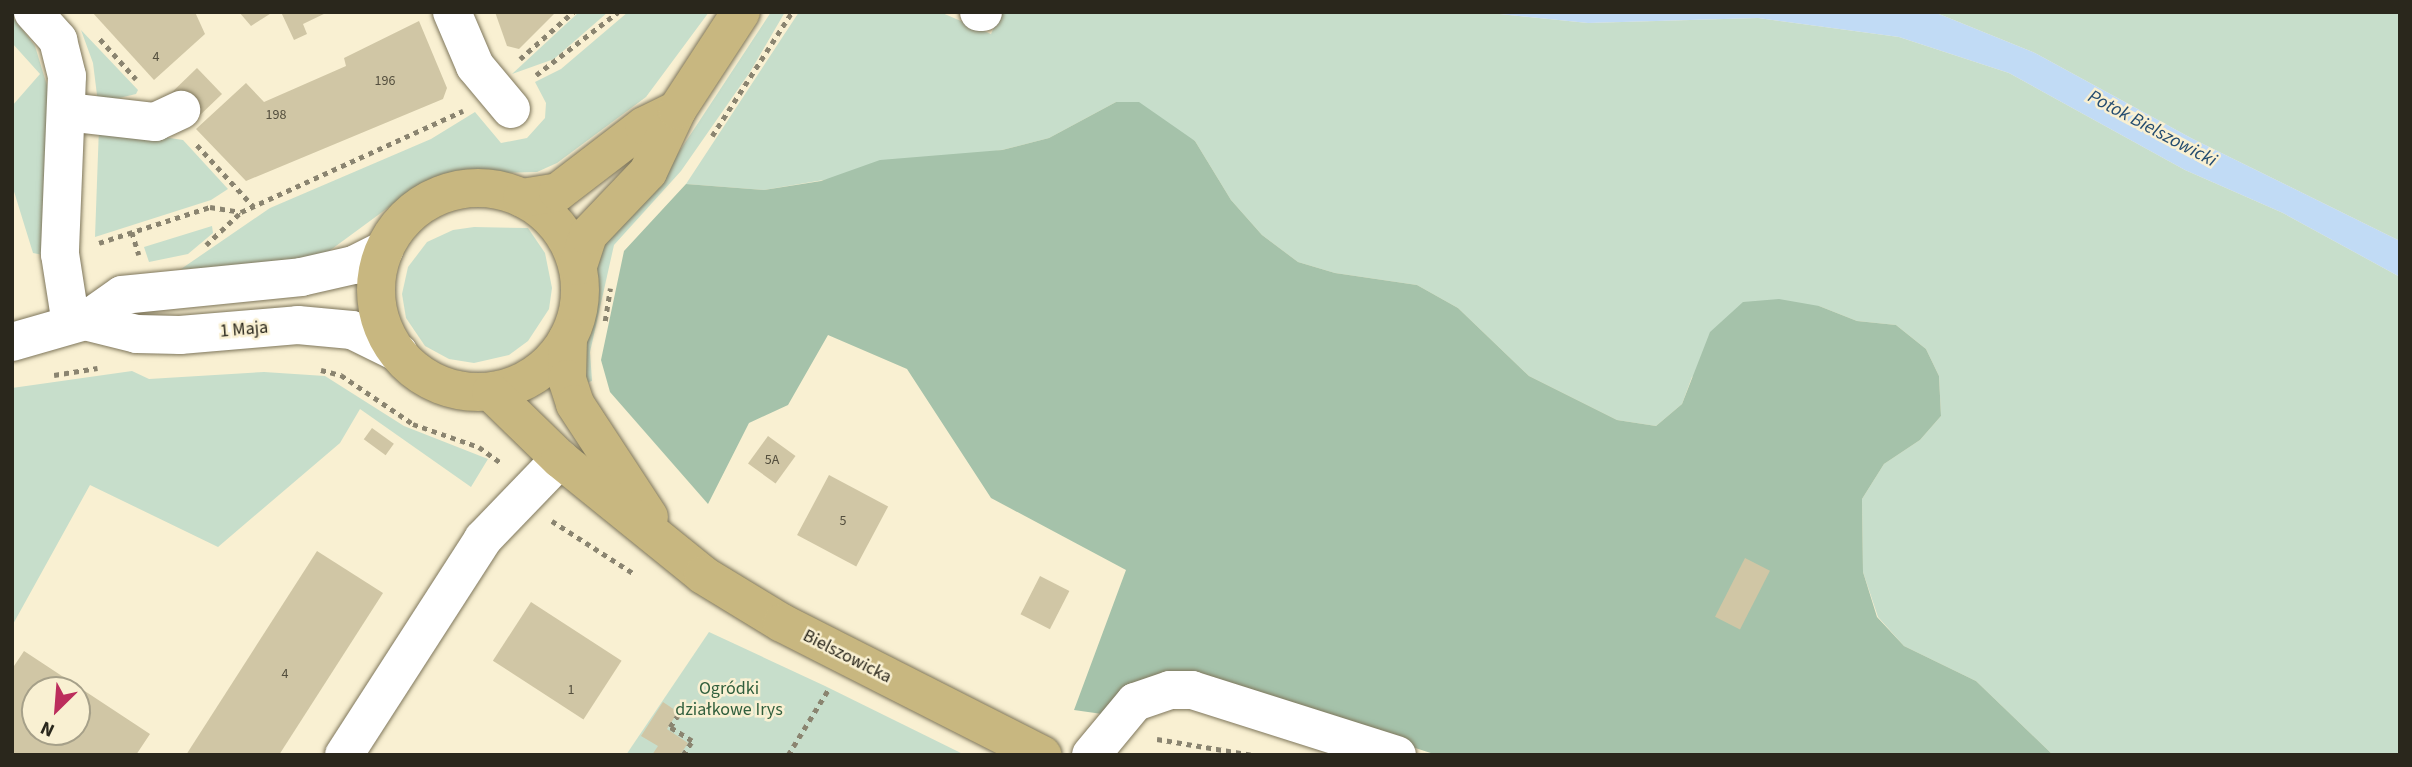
<!DOCTYPE html>
<html>
<head>
<meta charset="utf-8">
<style>
	body { margin:0 }
	#map { position:relative; width:2412px; height:767px; overflow:hidden; background:#f9f0d2; font-family:"Source Sans 3",sans-serif }
	div>[style] { position:absolute }
	[style*='--x'] { left:calc(var(--x)*1px); top:calc(var(--y)*1px); width:calc(var(--w)*1px); rotate:calc(var(--a)*1deg) }
	.green>* { inset:0; background:#c7decb }
	.forest>* { inset:0; background:#a5c2aa }
	.water>* { inset:0; background:#c1dbf5 }
	.building>* { inset:0; background:#d0c6a5; transform-origin:0 0 }
	.path>* { height:4.5px; margin-top:-2.25px; transform-origin:0; background:repeating-linear-gradient(90deg,#8a8470 0 5px,transparent 0 10px) }
	.roads { filter:drop-shadow(0 0 2px #7e765b) drop-shadow(0 0 2px #7e765b) }
	.minor>* { height:38px; margin:-19px; padding:0 19px; transform-origin:19px; border-radius:19px; background:#fff }
	.major>* { height:38px; margin:-19px; padding:0 19px; transform-origin:19px; border-radius:19px; background:#c8b780 }
	.major>.ring { margin:-19px; padding:0; box-sizing:content-box; background:none; border:38px solid #c8b780; border-radius:50% }
	span { translate:-50% -50%; white-space:nowrap; text-align:center; line-height:1.15; -webkit-text-stroke:5px #f9f0d2; paint-order:stroke }
	.number-label { font-size:14px; color:#544f3e }
	.number-label span { -webkit-text-stroke-width:0 }
	.street-label { font-size:18px; color:#2a271c }
	.park-label { font-size:18px; color:#315f3d }
	.water-label { font-size:19px; color:#244c6f; font-style:italic }
	.frame { position:absolute; inset:0; border:14px solid #2a271c; pointer-events:none }
	.north { position:absolute; left:21px; top:676px; width:70px; height:70px; box-sizing:border-box; background:#f9f0d2; border:2px solid #a6a089; border-radius:50%; rotate:205deg; font-size:19px; font-weight:700; line-height:28px; text-align:center; color:#2a271c }
	.north::after { content:''; display:block; margin:auto; width:24px; height:32px; background:#bc2d5c; clip-path:polygon(50% 0,100% 100%,50% 72%,0 100%) }
</style>
</head>
<body>
<div id="map">
	<div class="green">
		<div style="clip-path:polygon(579px 12px,608px 12px,554px 59px,512px 74px)"></div>
		<div style="clip-path:polygon(628px 12px,709px 12px,646px 97px,557px 163px,537px 172px,457px 174px,423px 182px,321px 257px,293px 264px,181px 269px,270px 208px,431px 139px,475px 112px,501px 143px,527px 138px,545px 118px,546px 103px,535px 82px,561px 69px)"></div>
		<div style="clip-path:polygon(771px 12px,785px 12px,750px 72px,681px 171px,614px 245px,590px 352px,592px 381px,580px 385px,580px 339px,598px 249px,675px 158px)"></div>
		<div style="clip-path:polygon(799px 12px,940px 12px,991px 34px,1001px 12px,1480px 12px,1588px 23px,1758px 18px,1899px 37px,2009px 73px,2185px 170px,2283px 213px,2400px 277px,2400px 755px,2053px 755px,1976px 681px,1904px 646px,1878px 617px,1863px 572px,1862px 499px,1884px 464px,1920px 440px,1941px 416px,1939px 376px,1926px 349px,1896px 325px,1857px 321px,1819px 306px,1692px 377px,1682px 404px,1656px 426px,1617px 420px,1529px 376px,1458px 308px,1417px 285px,1335px 273px,1298px 262px,1262px 235px,1231px 200px,1195px 141px,1116px 102px,1049px 138px,1002px 150px,764px 190px,686px 184px)"></div>
		<div style="clip-path:polygon(1934px 12px,2400px 12px,2400px 241px,2191px 138px,2035px 53px)"></div>
		<div style="clip-path:polygon(12px 16px,35px 46px,49px 92px,43px 255px,33px 253px,12px 185px,12px 106px,40px 74px,12px 43px)"></div>
		<div style="clip-path:polygon(81px 30px,138px 90px,136px 94px,98px 103px,93px 63px)"></div>
		<div style="clip-path:polygon(99px 127px,183px 140px,228px 189px,211px 200px,95px 237px)"></div>
		<div style="clip-path:polygon(212px 226px,213px 233px,188px 254px,149px 262px,144px 247px)"></div>
		<div style="clip-path:polygon(474px 227px,528px 228px,545px 253px,552px 288px,549px 309px,528px 341px,509px 355px,474px 363px,449px 359px,425px 346px,406px 318px,402px 294px,408px 267px,427px 242px,453px 230px)"></div>
		<div style="clip-path:polygon(132px 371px,149px 379px,264px 372px,325px 376px,404px 426px,488px 459px,471px 487px,360px 409px,340px 443px,218px 547px,90px 485px,12px 626px,12px 388px)"></div>
		<div style="clip-path:polygon(709px 632px,825px 686px,965px 755px,626px 755px)"></div>
	</div>
	<div class="forest">
		<div style="clip-path:polygon(1116px 102px,1139px 102px,1195px 141px,1231px 200px,1262px 235px,1298px 262px,1335px 273px,1417px 285px,1458px 308px,1529px 376px,1617px 420px,1656px 426px,1682px 404px,1710px 332px,1743px 302px,1779px 299px,1819px 306px,1857px 321px,1896px 325px,1926px 349px,1939px 376px,1941px 416px,1920px 440px,1884px 464px,1862px 499px,1863px 572px,1877px 617px,1904px 646px,1976px 681px,2053px 755px,1437px 755px,1216px 684px,1109px 715px,1074px 710px,1126px 570px,991px 498px,907px 369px,828px 335px,788px 405px,749px 423px,708px 504px,610px 392px,601px 360px,624px 251px,686px 184px,764px 190px,821px 181px,880px 160px,1002px 150px,1049px 138px)"></div>
	</div>
	<div class="water">
		<div style="clip-path:polygon(1480px 12px,1934px 12px,2035px 53px,2191px 138px,2400px 241px,2400px 277px,2283px 213px,2185px 170px,2009px 73px,1899px 37px,1758px 18px,1588px 23px)"></div>
	</div>
	<div class="building">
		<div style="clip-path:polygon(92px 12px,195px 12px,205px 34px,154px 80px)"></div>
		<div style="clip-path:polygon(239px 12px,273px 12px,251px 26px)"></div>
		<div style="clip-path:polygon(281px 12px,328px 12px,303px 24px,307px 34px,294px 40px)"></div>
		<div style="clip-path:polygon(495px 12px,556px 12px,519px 49px,507px 46px)"></div>
		<div style="clip-path:polygon(419px 21px,447px 88px,443px 99px,246px 181px,196px 129px,246px 83px,264px 102px,346px 66px,344px 58px)"></div>
		<div style="left:197px;top:68px;width:36px;height:37px;rotate:46deg"></div>
		<div style="left:372px;top:428px;width:27px;height:14px;rotate:36deg"></div>
		<div style="left:768px;top:436px;width:34px;height:34px;rotate:36deg"></div>
		<div style="left:829px;top:475px;width:67px;height:68px;rotate:28deg"></div>
		<div style="clip-path:polygon(317px 551px,383px 593px,279px 755px,186px 755px)"></div>
		<div style="left:1745px;top:558px;width:28px;height:66px;rotate:27deg"></div>
		<div style="left:1040px;top:576px;width:33px;height:43px;rotate:27deg"></div>
		<div style="left:531px;top:602px;width:108px;height:70px;rotate:33deg"></div>
		<div style="clip-path:polygon(evenodd,24px 651px,150px 734px,136px 755px,12px 755px,12px 669px,24px 651px,35px 690px,77px 690px,77px 732px,35px 732px,35px 690px)"></div>
		<div style="clip-path:polygon(663px 702px,678px 712px,667px 729px,688px 743px,680px 755px,652px 755px,658px 746px,641px 736px)"></div>
	</div>
	<div class="path">
		<div style="--x:100;--y:39;--w:54;--a:48"></div>
		<div style="--x:520;--y:59;--w:71;--a:-41.6"></div>
		<div style="--x:536;--y:75;--w:103;--a:-37.5"></div>
		<div style="--x:712;--y:136;--w:148;--a:-57.2"></div>
		<div style="--x:197;--y:145;--w:84;--a:47.4"></div>
		<div style="--x:132;--y:232;--w:24;--a:73"></div>
		<div style="--x:99;--y:243;--w:117;--a:-18"></div>
		<div style="--x:210;--y:207;--w:31;--a:9"></div>
		<div style="--x:206;--y:245;--w:48;--a:-43.3"></div>
		<div style="--x:241;--y:212;--w:244;--a:-24.5"></div>
		<div style="--x:605;--y:321;--w:33;--a:-81"></div>
		<div style="--x:321;--y:370;--w:21;--a:14"></div>
		<div style="--x:341;--y:375;--w:87;--a:34.2"></div>
		<div style="--x:413;--y:424;--w:70;--a:19.2"></div>
		<div style="--x:479;--y:447;--w:27;--a:36"></div>
		<div style="--x:54;--y:375;--w:44;--a:-9.2"></div>
		<div style="--x:552;--y:521;--w:96;--a:32.7"></div>
		<div style="--x:1157;--y:739;--w:97;--a:9.5"></div>
		<div style="--x:683;--y:755;--w:17;--a:-57"></div>
		<div style="--x:692;--y:741;--w:26;--a:-148"></div>
		<div style="--x:670;--y:727;--w:27;--a:-56"></div>
		<div style="--x:788;--y:755;--w:76;--a:-58.4"></div>
	</div>
	<div class="roads">
		<div class="minor">
			<div style="--x:33;--y:12;--w:38;--a:48"></div>
			<div style="--x:58;--y:40;--w:37;--a:76"></div>
			<div style="--x:67;--y:76;--w:178;--a:92.3"></div>
			<div style="--x:60;--y:254;--w:71;--a:81.1"></div>
			<div style="--x:452;--y:12;--w:59;--a:66.9"></div>
			<div style="--x:475;--y:66;--w:56;--a:50.1"></div>
			<div style="--x:979;--y:12;--w:4;--a:0"></div>
			<div style="--x:67;--y:112;--w:89;--a:6.5"></div>
			<div style="--x:155;--y:122;--w:29;--a:-25"></div>
			<div style="--x:85;--y:321;--w:45;--a:-35.1"></div>
			<div style="--x:122;--y:295;--w:180;--a:-5.7"></div>
			<div style="--x:301;--y:277;--w:54;--a:-12.8"></div>
			<div style="--x:354;--y:265;--w:34;--a:-27"></div>
			<div style="--x:12;--y:342;--w:76;--a:-16"></div>
			<div style="--x:85;--y:321;--w:54;--a:14"></div>
			<div style="--x:137;--y:334;--w:43;--a:1.3"></div>
			<div style="--x:180;--y:335;--w:118;--a:-4.8"></div>
			<div style="--x:298;--y:325;--w:54;--a:5.3"></div>
			<div style="--x:352;--y:330;--w:52;--a:26.1"></div>
			<div style="--x:344;--y:755;--w:257;--a:-57.2"></div>
			<div style="--x:483;--y:539;--w:111;--a:-46.1"></div>
			<div style="--x:1091;--y:755;--w:69;--a:-50.3"></div>
			<div style="--x:1135;--y:702;--w:37;--a:-19"></div>
			<div style="--x:1170;--y:690;--w:22;--a:0"></div>
			<div style="--x:1192;--y:690;--w:215;--a:17.6"></div>
		</div>
		<div class="major">
			<div class="ring" style="left:376px;top:188px;width:166px;height:166px"></div>
			<div style="--x:522;--y:198;--w:36;--a:-9"></div>
			<div style="--x:558;--y:192;--w:108;--a:-37.5"></div>
			<div style="--x:644;--y:126;--w:37;--a:-26"></div>
			<div style="--x:578;--y:266;--w:33;--a:-72"></div>
			<div style="--x:588;--y:235;--w:87;--a:-46.4"></div>
			<div style="--x:648;--y:172;--w:68;--a:-64.9"></div>
			<div style="--x:677;--y:110;--w:117;--a:-56.9"></div>
			<div style="--x:568;--y:338;--w:41;--a:91.4"></div>
			<div style="--x:567;--y:379;--w:26;--a:72"></div>
			<div style="--x:575;--y:404;--w:135;--a:56.8"></div>
			<div style="--x:491;--y:392;--w:96;--a:44.2"></div>
			<div style="--x:560;--y:459;--w:184;--a:39"></div>
			<div style="--x:703;--y:575;--w:92;--a:31.3"></div>
			<div style="--x:782;--y:623;--w:292;--a:26.9"></div>
		</div>
	</div>
	<div class="number-label">
		<span style="left:156px;top:57px">4</span>
		<span style="left:385px;top:81px">196</span>
		<span style="left:276px;top:115px">198</span>
		<span style="left:772px;top:460px">5A</span>
		<span style="left:843px;top:521px">5</span>
		<span style="left:285px;top:674px">4</span>
		<span style="left:571px;top:690px">1</span>
	</div>
	<div class="street-label">
		<span style="left:244px;top:330px;rotate:-5deg">1 Maja</span>
		<span style="left:847px;top:657px;rotate:27deg">Bielszowicka</span>
	</div>
	<div class="park-label">
		<span style="left:729px;top:700px">Ogródki<br>działkowe Irys</span>
	</div>
	<div class="water-label">
		<span style="left:2152px;top:129px;rotate:28deg">Potok Bielszowicki</span>
	</div>
	<div class="frame"></div>
	<div class="north">N</div>
</div>
</body>
</html>
